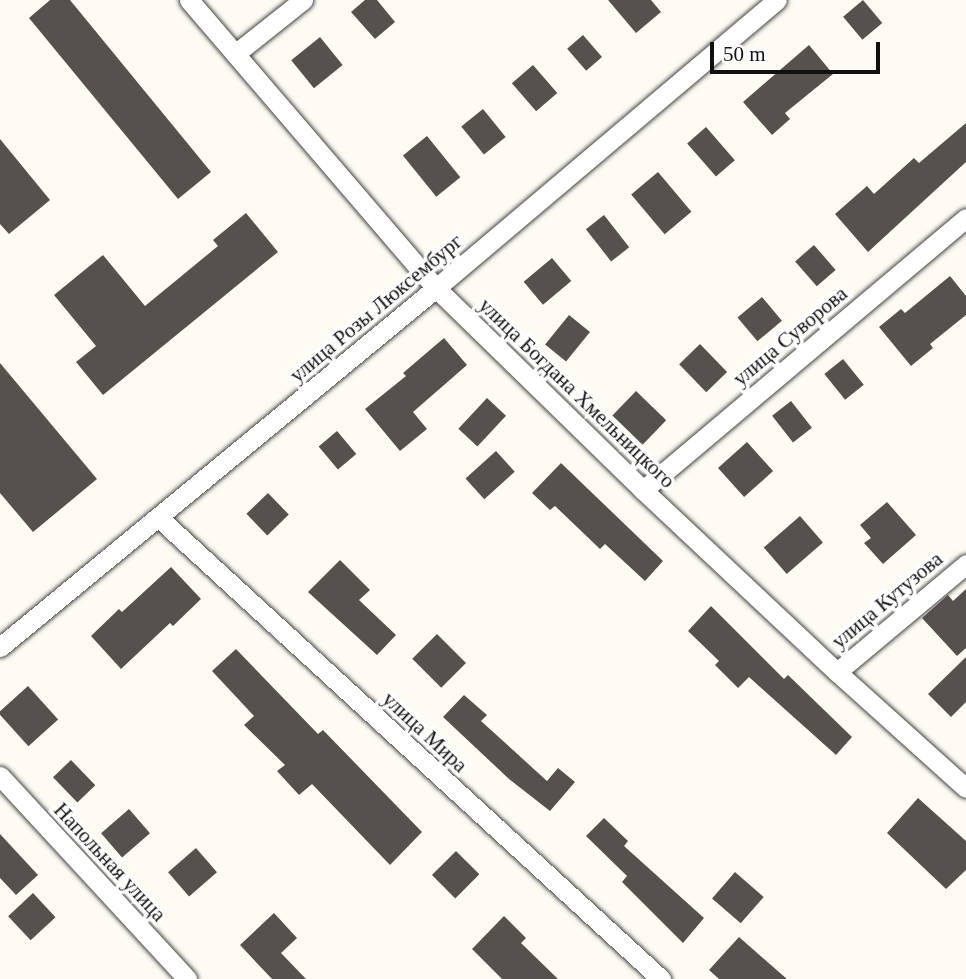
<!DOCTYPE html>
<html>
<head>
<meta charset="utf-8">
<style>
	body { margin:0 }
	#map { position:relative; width:966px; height:979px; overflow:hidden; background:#fefbf4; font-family:"Times New Roman",serif }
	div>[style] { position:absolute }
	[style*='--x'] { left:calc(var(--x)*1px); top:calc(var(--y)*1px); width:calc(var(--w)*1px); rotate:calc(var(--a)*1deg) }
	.building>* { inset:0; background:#57514d; transform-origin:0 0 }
	.roads { filter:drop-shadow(0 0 2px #434343) drop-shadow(0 0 2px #434343) }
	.street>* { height:19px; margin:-9.5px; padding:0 9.5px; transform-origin:9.5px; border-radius:9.5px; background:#fff }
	span { translate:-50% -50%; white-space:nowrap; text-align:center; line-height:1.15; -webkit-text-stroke:7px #fff; paint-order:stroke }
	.street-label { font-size:21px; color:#101010 }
	.scale { position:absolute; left:710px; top:42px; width:170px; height:32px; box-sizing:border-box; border:4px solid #101010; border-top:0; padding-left:9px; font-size:21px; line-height:24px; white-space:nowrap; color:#101010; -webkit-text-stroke:5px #fff; paint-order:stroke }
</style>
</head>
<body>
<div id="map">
	<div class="building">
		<div style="clip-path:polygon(50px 0,70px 0,211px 172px,178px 199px,29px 18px)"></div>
		<div style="clip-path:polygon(365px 0,377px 0,395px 22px,375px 39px,351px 12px)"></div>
		<div style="clip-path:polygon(608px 0,651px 0,661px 12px,636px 33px)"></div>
		<div style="left:863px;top:0;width:30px;height:26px;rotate:50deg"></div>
		<div style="left:583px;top:35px;width:29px;height:21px;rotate:49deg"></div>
		<div style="left:320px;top:37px;width:36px;height:37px;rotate:51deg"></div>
		<div style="clip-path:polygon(809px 45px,833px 74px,785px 113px,790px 119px,772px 135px,743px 102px)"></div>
		<div style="left:533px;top:65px;width:37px;height:28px;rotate:49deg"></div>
		<div style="left:483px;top:109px;width:36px;height:28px;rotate:51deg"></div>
		<div style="clip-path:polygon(966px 123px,966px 162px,868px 252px,835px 214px,867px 186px,874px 194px,914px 158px,919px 163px)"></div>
		<div style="left:706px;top:127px;width:44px;height:25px;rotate:49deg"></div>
		<div style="left:427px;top:136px;width:53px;height:31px;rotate:51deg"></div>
		<div style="clip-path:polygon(0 139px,50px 200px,9px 234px,0 224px)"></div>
		<div style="left:658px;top:172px;width:52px;height:35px;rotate:50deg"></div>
		<div style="clip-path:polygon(246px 213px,278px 252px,103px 395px,76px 362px,96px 346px,54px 295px,103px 255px,145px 306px,218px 246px,213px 240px)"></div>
		<div style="left:604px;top:215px;width:41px;height:23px;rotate:52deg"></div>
		<div style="left:814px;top:245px;width:33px;height:25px;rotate:49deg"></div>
		<div style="left:552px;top:258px;width:30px;height:37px;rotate:50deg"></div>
		<div style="clip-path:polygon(950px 276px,966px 296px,966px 315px,930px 344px,933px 348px,911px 366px,879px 327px,901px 309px,905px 313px)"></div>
		<div style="left:762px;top:297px;width:31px;height:32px;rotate:50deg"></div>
		<div style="left:569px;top:315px;width:27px;height:38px;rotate:39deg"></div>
		<div style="clip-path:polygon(444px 338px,467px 365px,413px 412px,427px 429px,400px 451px,365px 409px,406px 376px,403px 373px)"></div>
		<div style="left:700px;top:344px;width:39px;height:29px;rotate:46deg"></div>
		<div style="left:843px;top:359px;width:33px;height:24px;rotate:51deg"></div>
		<div style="clip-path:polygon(0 363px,97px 479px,33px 532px,0 493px)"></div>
		<div style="left:636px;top:391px;width:42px;height:34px;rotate:44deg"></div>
		<div style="left:487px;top:398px;width:26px;height:42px;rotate:43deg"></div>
		<div style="left:791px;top:401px;width:34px;height:24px;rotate:52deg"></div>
		<div style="left:337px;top:431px;width:30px;height:24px;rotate:50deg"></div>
		<div style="left:747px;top:442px;width:39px;height:39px;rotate:48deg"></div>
		<div style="left:496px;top:451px;width:28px;height:41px;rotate:48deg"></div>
		<div style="clip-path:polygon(561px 463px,663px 561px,645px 581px,605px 544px,600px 549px,555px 506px,550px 510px,532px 493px)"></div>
		<div style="left:268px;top:493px;width:30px;height:30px;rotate:46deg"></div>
		<div style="clip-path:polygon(887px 502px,916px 535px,883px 564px,864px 543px,871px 538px,860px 525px)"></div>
		<div style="left:800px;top:516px;width:35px;height:48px;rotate:49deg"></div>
		<div style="clip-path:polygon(340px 560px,370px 590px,359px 600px,396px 635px,377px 655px,308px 592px)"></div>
		<div style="clip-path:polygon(171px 567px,201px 599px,173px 626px,170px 623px,121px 669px,91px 636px,119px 609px,122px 612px)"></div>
		<div style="clip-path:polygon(966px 589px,966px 648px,957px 656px,922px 618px,948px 595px,953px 601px)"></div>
		<div style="clip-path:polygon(711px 606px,784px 679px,788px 675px,852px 737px,836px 755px,749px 677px,738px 688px,715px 665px,719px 661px,688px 631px)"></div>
		<div style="left:437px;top:634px;width:41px;height:35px;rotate:45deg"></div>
		<div style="clip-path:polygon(236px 649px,318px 734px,323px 730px,422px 832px,390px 865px,312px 784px,299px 795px,277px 771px,285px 765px,244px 725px,254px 716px,212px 671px)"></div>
		<div style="clip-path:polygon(966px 657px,966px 702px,951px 717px,928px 694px)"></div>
		<div style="left:28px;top:686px;width:45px;height:40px;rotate:48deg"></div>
		<div style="clip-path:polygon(464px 695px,487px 715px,481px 721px,547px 781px,558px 768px,575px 782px,550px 811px,509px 779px,443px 717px)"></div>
		<div style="left:71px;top:760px;width:35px;height:25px;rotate:46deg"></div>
		<div style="clip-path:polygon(918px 798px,966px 841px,966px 870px,946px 889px,887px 833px)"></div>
		<div style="left:129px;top:809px;width:32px;height:37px;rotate:49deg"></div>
		<div style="clip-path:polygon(604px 818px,628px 841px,624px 846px,704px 918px,683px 943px,622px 882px,627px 876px,586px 836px)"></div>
		<div style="clip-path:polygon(0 834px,38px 875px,16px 895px,0 878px)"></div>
		<div style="left:196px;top:848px;width:32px;height:37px;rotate:49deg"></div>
		<div style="left:456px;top:851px;width:33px;height:34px;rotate:45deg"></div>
		<div style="left:735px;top:872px;width:38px;height:35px;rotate:41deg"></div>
		<div style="left:33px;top:893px;width:33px;height:34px;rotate:47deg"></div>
		<div style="clip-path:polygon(274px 913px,297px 938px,281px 953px,306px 979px,272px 979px,240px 945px)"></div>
		<div style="clip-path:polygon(504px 916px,526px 938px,521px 943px,558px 979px,502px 979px,472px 949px)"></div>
		<div style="clip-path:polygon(739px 937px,787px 979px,719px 979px,709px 970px)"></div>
	</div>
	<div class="roads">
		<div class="street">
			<div style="--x:189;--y:0;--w:379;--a:49.4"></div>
			<div style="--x:436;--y:288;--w:289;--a:44.3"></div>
			<div style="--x:643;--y:490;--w:266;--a:43.2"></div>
			<div style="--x:837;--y:672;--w:173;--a:42"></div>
			<div style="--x:235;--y:54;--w:87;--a:-38.5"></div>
			<div style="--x:643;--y:490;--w:422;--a:-40.1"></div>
			<div style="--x:159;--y:518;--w:682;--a:42.56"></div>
			<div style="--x:0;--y:647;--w:565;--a:-39.47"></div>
			<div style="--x:436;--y:288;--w:446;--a:-40.2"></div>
			<div style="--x:837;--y:672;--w:168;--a:-39.9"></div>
			<div style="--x:0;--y:776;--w:276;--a:47.3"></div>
		</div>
	</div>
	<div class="street-label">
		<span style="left:376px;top:308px;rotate:-40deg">улица Розы Люксембург</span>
		<span style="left:790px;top:336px;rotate:-40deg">улица Суворова</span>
		<span style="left:577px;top:393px;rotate:44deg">улица Богдана Хмельницкого</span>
		<span style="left:887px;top:600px;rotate:-40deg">улица Кутузова</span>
		<span style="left:425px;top:732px;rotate:43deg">улица Мира</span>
		<span style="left:110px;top:862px;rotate:47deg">Напольная улица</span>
	</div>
	<div class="scale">50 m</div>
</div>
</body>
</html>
